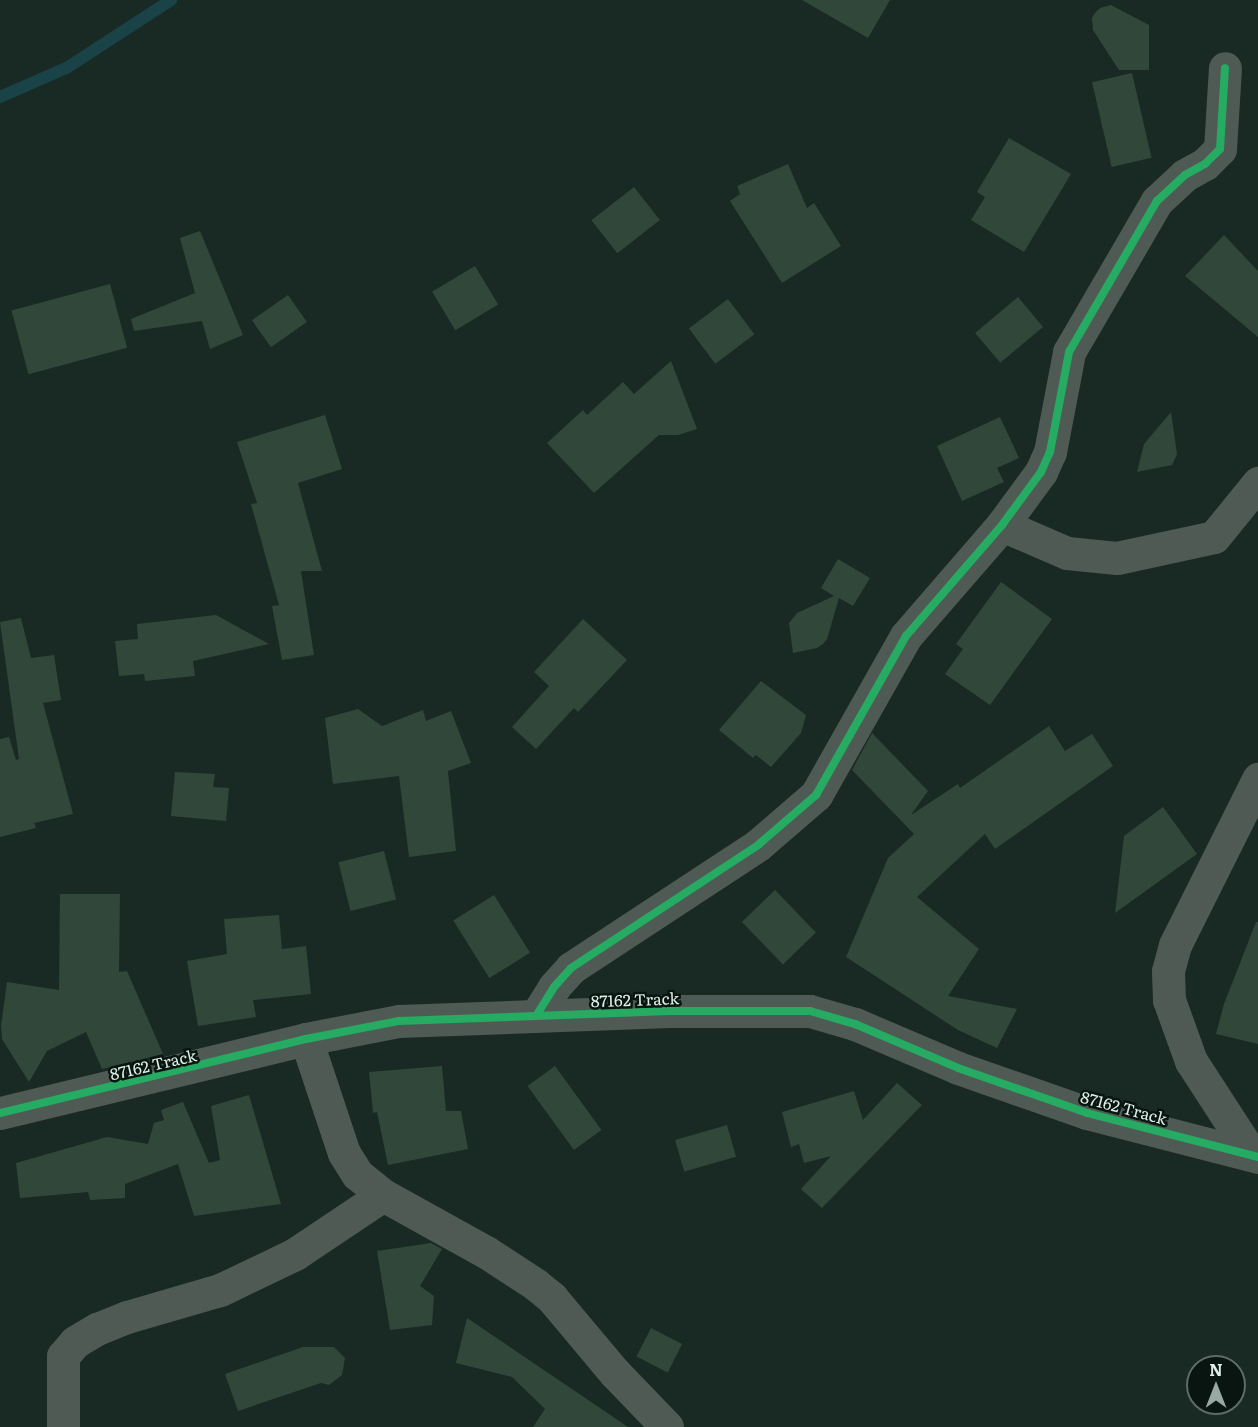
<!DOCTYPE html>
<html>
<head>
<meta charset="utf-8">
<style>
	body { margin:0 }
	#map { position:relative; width:1258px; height:1427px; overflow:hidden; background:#192a24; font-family:Literata,serif }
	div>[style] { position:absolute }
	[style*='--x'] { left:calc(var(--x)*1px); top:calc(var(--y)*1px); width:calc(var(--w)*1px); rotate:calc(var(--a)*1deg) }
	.stream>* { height:12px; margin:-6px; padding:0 6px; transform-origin:6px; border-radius:6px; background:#1a4348 }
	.building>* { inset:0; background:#314739; transform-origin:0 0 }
	.minor>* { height:33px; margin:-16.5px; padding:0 16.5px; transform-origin:16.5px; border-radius:16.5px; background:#4f5a55 }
	.cycleway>* { height:8px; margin:-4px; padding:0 4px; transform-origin:4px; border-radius:4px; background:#26ab63 }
	span { translate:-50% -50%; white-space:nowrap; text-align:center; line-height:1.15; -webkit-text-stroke:5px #091510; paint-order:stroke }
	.street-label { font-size:16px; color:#ddeee6 }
	.north { position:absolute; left:1186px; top:1355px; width:60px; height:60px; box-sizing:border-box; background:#091510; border:2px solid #5e6c66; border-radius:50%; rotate:0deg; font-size:16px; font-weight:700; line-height:24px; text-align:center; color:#ddeee6 }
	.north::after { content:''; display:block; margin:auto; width:21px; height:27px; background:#98a9a2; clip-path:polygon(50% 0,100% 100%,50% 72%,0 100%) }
</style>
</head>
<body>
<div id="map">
	<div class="stream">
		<div style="--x:0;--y:97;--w:74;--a:-23.8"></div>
		<div style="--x:68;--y:67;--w:123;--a:-33"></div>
	</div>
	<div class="building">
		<div style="clip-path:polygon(802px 0,890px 0,868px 38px)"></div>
		<div style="clip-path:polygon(1111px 5px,1149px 25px,1149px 70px,1119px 70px,1093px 30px,1092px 18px,1095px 13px,1100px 8px)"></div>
		<div style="left:1132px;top:73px;width:87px;height:41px;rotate:77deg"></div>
		<div style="clip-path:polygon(1009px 138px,1071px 174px,1024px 252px,971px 220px,985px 197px,977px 192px)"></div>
		<div style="clip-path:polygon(788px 164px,807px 208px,814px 203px,841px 246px,782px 283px,730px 201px,740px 194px,737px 186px)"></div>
		<div style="left:634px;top:187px;width:42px;height:54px;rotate:52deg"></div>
		<div style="clip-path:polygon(200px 231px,243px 335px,210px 349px,202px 321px,134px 331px,131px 319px,195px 293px,180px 238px)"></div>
		<div style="clip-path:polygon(1224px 235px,1258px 271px,1258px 337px,1185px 276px)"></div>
		<div style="left:475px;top:266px;width:45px;height:50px;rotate:59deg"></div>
		<div style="left:110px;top:284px;width:66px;height:102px;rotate:75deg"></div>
		<div style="left:288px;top:295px;width:33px;height:44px;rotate:55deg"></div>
		<div style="left:1018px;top:297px;width:39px;height:56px;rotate:50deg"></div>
		<div style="left:728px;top:299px;width:44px;height:49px;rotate:53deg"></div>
		<div style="clip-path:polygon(671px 361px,697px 429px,678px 435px,659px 435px,594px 493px,547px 443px,583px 410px,587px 415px,623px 382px,634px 394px)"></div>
		<div style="clip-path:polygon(1171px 412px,1177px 454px,1172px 465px,1137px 472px,1144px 444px)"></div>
		<div style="clip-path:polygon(325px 415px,342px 469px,298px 483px,322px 571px,301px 571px,314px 655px,282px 660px,272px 606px,279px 605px,251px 504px,257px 503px,237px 442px)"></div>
		<div style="clip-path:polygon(1000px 417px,1019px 458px,997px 468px,1004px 482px,962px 501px,937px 446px)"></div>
		<div style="clip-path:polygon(838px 559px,870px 578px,853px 606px,839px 598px,827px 639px,823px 644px,817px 648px,793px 653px,789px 623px,797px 613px,834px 596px,821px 588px)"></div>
		<div style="clip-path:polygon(1001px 582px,1052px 619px,990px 705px,945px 674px,963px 649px,956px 644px)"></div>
		<div style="clip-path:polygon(216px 615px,269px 644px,193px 661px,195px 676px,145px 681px,144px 674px,119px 676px,115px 641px,138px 639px,137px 624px)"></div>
		<div style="clip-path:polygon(21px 618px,31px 658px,54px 655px,61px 700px,43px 703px,73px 814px,34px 823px,36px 828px,0 837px,0 739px,9px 737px,16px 760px,19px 759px,0 622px)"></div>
		<div style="clip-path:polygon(583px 619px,627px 660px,578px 712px,574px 708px,536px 749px,512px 727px,549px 686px,534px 672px)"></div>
		<div style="clip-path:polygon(761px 681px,806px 715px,801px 733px,771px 767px,756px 755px,753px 758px,719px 730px)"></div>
		<div style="clip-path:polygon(358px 709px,382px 726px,423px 710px,426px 721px,451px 711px,471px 763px,448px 771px,456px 851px,409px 857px,399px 776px,333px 784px,325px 718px)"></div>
		<div style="clip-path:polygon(1049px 726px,1065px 751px,1092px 734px,1113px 766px,995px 849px,985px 834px,917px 897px,979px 949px,948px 996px,1017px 1009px,997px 1048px,958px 1030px,846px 957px,888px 858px,914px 834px,852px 770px,872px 733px,928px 791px,911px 815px,958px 784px,960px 788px)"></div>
		<div style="clip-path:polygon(175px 772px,215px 774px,213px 787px,229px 788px,226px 821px,171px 816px)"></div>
		<div style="clip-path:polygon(1163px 807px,1197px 854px,1115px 913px,1124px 836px)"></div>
		<div style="left:384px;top:851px;width:50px;height:47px;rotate:76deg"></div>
		<div style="left:775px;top:890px;width:59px;height:46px;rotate:46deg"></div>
		<div style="clip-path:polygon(60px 894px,120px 894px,119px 972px,127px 971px,163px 1054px,102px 1069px,86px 1032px,47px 1051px,29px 1082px,2px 1039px,1px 1026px,7px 982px,59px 990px)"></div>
		<div style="left:494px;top:895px;width:68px;height:48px;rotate:58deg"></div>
		<div style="clip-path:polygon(279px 915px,282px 949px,306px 946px,311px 994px,253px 1000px,256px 1017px,198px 1026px,187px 961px,227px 954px,224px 919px)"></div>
		<div style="clip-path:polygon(1256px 922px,1258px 922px,1258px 1044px,1216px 1034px,1224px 1004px)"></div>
		<div style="clip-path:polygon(442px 1066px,446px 1111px,461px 1111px,468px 1149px,388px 1165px,377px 1112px,373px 1113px,369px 1072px)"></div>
		<div style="left:555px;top:1066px;width:79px;height:34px;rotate:54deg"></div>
		<div style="clip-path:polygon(897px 1083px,922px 1105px,822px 1208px,801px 1189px,831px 1156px,804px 1163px,799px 1144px,791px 1147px,782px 1112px,854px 1091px,863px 1120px)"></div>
		<div style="clip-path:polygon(249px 1095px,281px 1204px,194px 1216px,178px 1164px,125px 1184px,125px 1198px,90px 1200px,88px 1192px,20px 1198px,16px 1163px,107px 1137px,148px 1144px,154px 1123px,164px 1120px,161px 1110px,183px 1102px,209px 1163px,220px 1160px,211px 1106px)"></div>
		<div style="left:727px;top:1125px;width:33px;height:54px;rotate:74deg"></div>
		<div style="clip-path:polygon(431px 1243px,442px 1249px,420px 1286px,434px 1296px,432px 1325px,390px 1330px,377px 1251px)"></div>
		<div style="clip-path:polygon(467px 1318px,569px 1387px,628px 1427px,533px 1427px,545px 1409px,512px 1377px,456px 1363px)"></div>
		<div style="left:651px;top:1328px;width:35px;height:32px;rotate:27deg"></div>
		<div style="clip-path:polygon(303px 1347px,334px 1347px,345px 1358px,342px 1375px,329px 1385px,321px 1383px,238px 1411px,225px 1374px)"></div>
	</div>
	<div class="minor">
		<div style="--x:1002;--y:525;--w:71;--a:23.3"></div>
		<div style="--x:1067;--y:553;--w:50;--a:5.7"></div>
		<div style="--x:1117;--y:558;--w:99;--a:-12.2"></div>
		<div style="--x:1214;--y:537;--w:70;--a:-50.8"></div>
		<div style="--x:536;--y:1016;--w:34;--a:-58"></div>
		<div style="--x:554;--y:987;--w:25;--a:-48"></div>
		<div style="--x:571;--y:968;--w:224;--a:-33.3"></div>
		<div style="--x:758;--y:845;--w:77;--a:-40.8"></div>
		<div style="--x:816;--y:795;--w:183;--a:-60.5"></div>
		<div style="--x:906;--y:636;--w:147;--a:-49.1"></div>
		<div style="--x:1002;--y:525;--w:66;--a:-53.7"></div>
		<div style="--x:1041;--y:472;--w:22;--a:-66"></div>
		<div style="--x:1050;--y:452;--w:102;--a:-79.2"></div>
		<div style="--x:1069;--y:352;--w:175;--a:-59.8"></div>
		<div style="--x:1157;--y:201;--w:38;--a:-43"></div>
		<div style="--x:1185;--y:175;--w:23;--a:-29"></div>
		<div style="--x:1205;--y:164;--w:21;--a:-45"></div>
		<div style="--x:1220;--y:149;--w:81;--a:-86.5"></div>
		<div style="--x:306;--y:1039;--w:120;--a:71.6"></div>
		<div style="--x:344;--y:1153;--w:25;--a:58"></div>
		<div style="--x:357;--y:1174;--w:33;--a:39"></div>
		<div style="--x:383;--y:1195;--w:118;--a:29"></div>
		<div style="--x:486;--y:1252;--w:59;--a:33.1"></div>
		<div style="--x:535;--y:1284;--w:22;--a:39"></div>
		<div style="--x:552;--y:1298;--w:98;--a:50"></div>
		<div style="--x:615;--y:1373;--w:75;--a:46.1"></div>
		<div style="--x:0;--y:1113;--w:315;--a:-13.6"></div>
		<div style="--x:306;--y:1039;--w:95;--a:-11"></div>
		<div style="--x:399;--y:1021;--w:271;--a:-2.1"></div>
		<div style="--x:670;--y:1011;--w:140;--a:0"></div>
		<div style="--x:810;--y:1011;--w:47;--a:16.1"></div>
		<div style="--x:855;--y:1024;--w:112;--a:23.1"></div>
		<div style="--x:958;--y:1068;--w:137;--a:19.2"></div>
		<div style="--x:1087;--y:1113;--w:177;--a:14.4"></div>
		<div style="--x:1252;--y:1155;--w:112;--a:-123"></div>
		<div style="--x:1191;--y:1061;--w:65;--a:-109.8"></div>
		<div style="--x:1169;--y:1000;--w:29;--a:-92"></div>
		<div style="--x:1168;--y:971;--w:27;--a:-75"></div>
		<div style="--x:1175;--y:945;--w:186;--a:-63.4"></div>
		<div style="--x:63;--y:1427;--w:71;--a:-90"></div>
		<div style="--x:63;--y:1356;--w:18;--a:-49"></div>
		<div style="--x:75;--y:1342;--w:26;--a:-31"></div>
		<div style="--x:97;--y:1329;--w:32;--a:-22"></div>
		<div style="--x:127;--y:1317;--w:97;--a:-16.2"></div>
		<div style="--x:220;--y:1290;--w:83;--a:-25.6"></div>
		<div style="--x:295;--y:1254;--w:106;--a:-33.8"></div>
	</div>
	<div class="cycleway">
		<div style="--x:536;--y:1016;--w:34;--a:-58"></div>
		<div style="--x:554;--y:987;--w:25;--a:-48"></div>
		<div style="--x:571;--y:968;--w:224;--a:-33.3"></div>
		<div style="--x:758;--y:845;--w:77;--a:-40.8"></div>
		<div style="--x:816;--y:795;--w:183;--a:-60.5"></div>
		<div style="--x:906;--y:636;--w:147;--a:-49.1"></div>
		<div style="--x:1002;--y:525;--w:66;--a:-53.7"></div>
		<div style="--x:1041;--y:472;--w:22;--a:-66"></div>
		<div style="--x:1050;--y:452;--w:102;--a:-79.2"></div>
		<div style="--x:1069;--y:352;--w:175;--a:-59.8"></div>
		<div style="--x:1157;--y:201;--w:38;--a:-43"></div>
		<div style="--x:1185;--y:175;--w:23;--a:-29"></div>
		<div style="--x:1205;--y:164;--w:21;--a:-45"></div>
		<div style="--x:1220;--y:149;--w:81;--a:-86.5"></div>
		<div style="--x:0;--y:1113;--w:315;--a:-13.6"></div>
		<div style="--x:306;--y:1039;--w:95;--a:-11"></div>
		<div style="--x:399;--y:1021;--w:271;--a:-2.1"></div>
		<div style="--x:670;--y:1011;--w:140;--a:0"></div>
		<div style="--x:810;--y:1011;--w:47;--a:16.1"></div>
		<div style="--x:855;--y:1024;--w:112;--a:23.1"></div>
		<div style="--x:958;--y:1068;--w:137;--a:19.2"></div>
		<div style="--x:1087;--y:1113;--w:177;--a:14.4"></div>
	</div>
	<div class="street-label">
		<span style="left:635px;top:999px;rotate:-2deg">87162 Track</span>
		<span style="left:153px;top:1064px;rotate:-13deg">87162 Track</span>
		<span style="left:1124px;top:1107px;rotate:15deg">87162 Track</span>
	</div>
	<div class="north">N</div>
</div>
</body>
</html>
